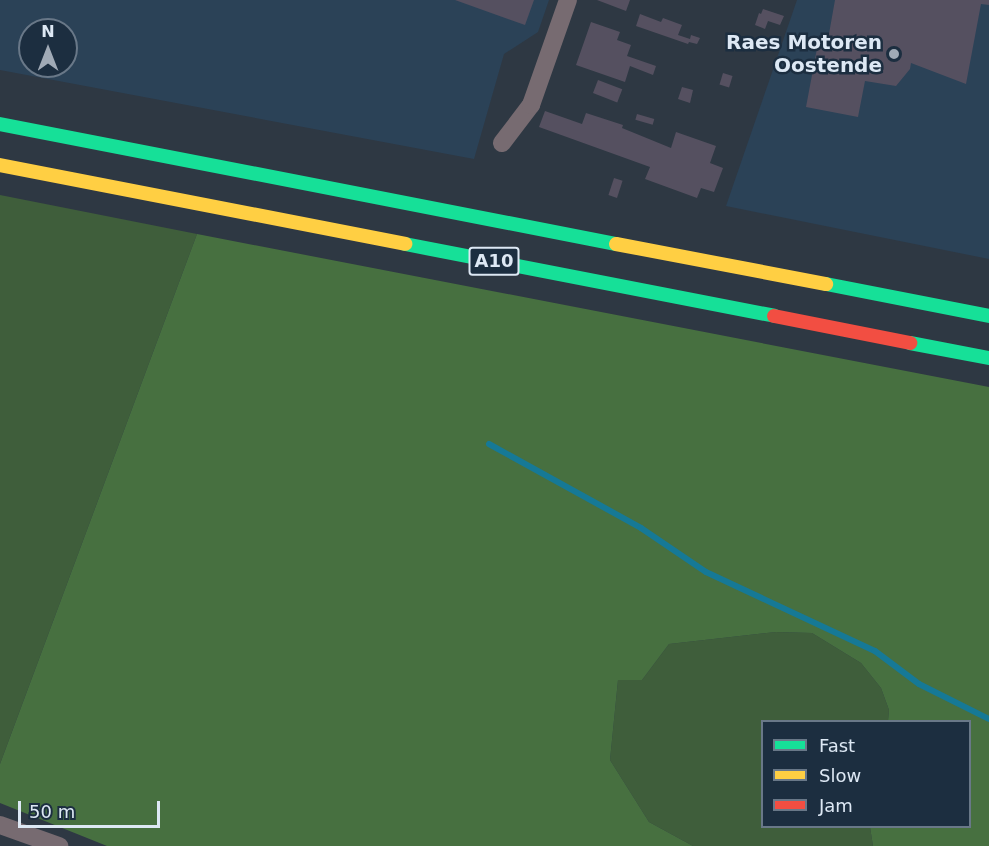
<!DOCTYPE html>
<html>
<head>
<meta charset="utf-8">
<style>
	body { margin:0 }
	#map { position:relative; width:989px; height:846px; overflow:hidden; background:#2e3843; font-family:"DejaVu Sans",sans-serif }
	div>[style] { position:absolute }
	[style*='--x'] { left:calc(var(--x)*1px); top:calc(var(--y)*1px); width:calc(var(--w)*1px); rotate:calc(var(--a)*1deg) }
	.built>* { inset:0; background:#2b4257 }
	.green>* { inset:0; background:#3f5e3b }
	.forest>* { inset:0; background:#477040 }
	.stream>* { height:6px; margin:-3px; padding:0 3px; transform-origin:3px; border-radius:3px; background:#167996 }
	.building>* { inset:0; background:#555060; transform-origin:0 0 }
	.street>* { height:18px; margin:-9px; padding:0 9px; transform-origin:9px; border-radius:9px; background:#776b71 }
	.fast>* { height:14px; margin:-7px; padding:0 7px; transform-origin:7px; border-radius:7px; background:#16e098 }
	.slow>* { height:14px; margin:-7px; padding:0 7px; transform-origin:7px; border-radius:7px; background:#ffcf43 }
	.jam>* { height:14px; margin:-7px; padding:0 7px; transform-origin:7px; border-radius:7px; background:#f24e42 }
	.dots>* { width:16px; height:16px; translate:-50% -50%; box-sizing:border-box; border:3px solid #1c2e40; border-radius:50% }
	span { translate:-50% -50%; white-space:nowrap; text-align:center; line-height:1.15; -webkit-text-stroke:5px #1c2e40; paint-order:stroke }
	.shield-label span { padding:2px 4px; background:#1c2e40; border:2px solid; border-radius:4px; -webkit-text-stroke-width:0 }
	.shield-label { font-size:18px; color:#dde8f4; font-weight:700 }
	.poi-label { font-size:20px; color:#dde8f4; font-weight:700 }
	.right { translate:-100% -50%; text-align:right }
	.legend { position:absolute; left:761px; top:720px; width:210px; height:108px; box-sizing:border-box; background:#1c2e40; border:2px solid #697888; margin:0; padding:8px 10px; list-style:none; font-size:18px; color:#dde8f4 }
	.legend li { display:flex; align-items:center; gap:12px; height:30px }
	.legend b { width:30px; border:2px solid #697888 }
	.north { position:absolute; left:18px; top:18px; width:60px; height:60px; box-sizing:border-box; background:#1c2e40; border:2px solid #697888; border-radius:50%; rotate:0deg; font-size:16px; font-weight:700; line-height:24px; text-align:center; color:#dde8f4 }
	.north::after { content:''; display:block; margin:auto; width:21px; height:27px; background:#a0aab6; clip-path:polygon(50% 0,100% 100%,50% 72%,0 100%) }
	.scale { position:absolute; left:18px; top:801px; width:142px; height:27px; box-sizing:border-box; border:3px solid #dde8f4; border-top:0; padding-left:8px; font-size:18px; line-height:21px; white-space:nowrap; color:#dde8f4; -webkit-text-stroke:4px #1c2e40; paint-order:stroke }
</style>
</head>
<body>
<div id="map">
	<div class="built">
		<div style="clip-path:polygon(evenodd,0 0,549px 0,538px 32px,504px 54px,474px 159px,0 70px,0 0,30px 30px,66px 30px,66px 66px,30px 66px,30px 30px)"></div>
		<div style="clip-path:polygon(797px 0,989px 0,989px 259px,726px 206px)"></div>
	</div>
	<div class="green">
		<div style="clip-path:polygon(0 195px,197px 234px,0 764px)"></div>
		<div style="clip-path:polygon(776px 632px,812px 633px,861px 663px,881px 688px,889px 710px,888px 721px,762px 722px,762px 826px,870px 827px,873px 846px,693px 846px,649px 822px,610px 760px,618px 680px,642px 680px,669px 644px)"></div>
	</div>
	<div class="forest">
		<div style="clip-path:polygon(197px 234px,989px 387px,989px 846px,873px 846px,870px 827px,970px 826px,970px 722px,888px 721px,889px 710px,881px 688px,861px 663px,812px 633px,776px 632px,669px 644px,642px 680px,618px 680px,610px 760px,649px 822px,693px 846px,107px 846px,0 803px,0 764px)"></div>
	</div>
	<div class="stream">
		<div style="--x:489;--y:444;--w:174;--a:28.9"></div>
		<div style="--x:641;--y:528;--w:78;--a:34.1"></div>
		<div style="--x:706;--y:572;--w:187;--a:25.1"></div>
		<div style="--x:875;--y:651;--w:55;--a:36.9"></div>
		<div style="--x:919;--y:684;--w:78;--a:26.6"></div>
	</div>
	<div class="building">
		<div style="clip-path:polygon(455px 0,534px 0,525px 25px)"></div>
		<div style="clip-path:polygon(597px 0,630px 0,626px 11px)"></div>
		<div style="clip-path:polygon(835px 0,989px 0,989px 5px,981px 4px,966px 84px,911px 63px,910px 69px,896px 86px,865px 81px,858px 117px,806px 107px,818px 43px,827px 45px)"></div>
		<div style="clip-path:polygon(763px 9px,784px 16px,780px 25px,768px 21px,765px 29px,755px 25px,759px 13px,761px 14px)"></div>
		<div style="clip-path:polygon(640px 14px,661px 22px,663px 18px,682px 25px,678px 35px,690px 39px,691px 35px,700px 38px,697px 44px,689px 42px,688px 44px,636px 26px)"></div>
		<div style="clip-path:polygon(591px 22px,620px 32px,617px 40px,631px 45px,627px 56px,656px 66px,653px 75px,630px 66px,625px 82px,576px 65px)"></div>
		<div style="left:723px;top:73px;width:10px;height:12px;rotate:17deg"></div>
		<div style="left:598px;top:80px;width:26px;height:14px;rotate:21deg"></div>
		<div style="clip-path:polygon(682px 87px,693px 90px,690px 103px,678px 99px)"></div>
		<div style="clip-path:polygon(545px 111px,582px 124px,586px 113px,623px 125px,622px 128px,671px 148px,676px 132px,716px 146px,710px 163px,723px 168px,714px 192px,701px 188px,697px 198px,645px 179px,650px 167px,539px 127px)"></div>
		<div style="left:637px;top:114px;width:18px;height:6px;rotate:16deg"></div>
		<div style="left:614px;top:178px;width:9px;height:18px;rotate:18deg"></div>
	</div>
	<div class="street">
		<div style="--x:502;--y:143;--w:48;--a:-52.7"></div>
		<div style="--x:531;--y:105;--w:111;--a:-70.6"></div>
		<div style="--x:0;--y:825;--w:63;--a:19.6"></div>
	</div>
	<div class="fast">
		<div style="--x:0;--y:124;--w:628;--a:11.02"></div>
		<div style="--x:405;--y:244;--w:376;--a:11"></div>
		<div style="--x:826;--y:284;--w:166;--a:11.1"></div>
		<div style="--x:910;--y:343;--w:80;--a:10.8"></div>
	</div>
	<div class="slow">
		<div style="--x:0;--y:165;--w:413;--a:11"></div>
		<div style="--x:616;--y:244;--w:214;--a:10.8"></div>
	</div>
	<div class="jam">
		<div style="--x:774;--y:316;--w:139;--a:11.2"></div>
	</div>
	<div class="dots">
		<div style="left:894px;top:54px;background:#a0aab6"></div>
	</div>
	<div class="shield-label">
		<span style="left:494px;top:261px">A10</span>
	</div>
	<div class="poi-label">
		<span class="right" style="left:882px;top:54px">Raes Motoren<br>Oostende</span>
	</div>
	<ul class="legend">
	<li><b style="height:8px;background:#16e098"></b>Fast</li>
	<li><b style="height:8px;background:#ffcf43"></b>Slow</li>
	<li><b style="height:8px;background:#f24e42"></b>Jam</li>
	</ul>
	<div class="north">N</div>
	<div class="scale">50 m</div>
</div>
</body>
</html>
